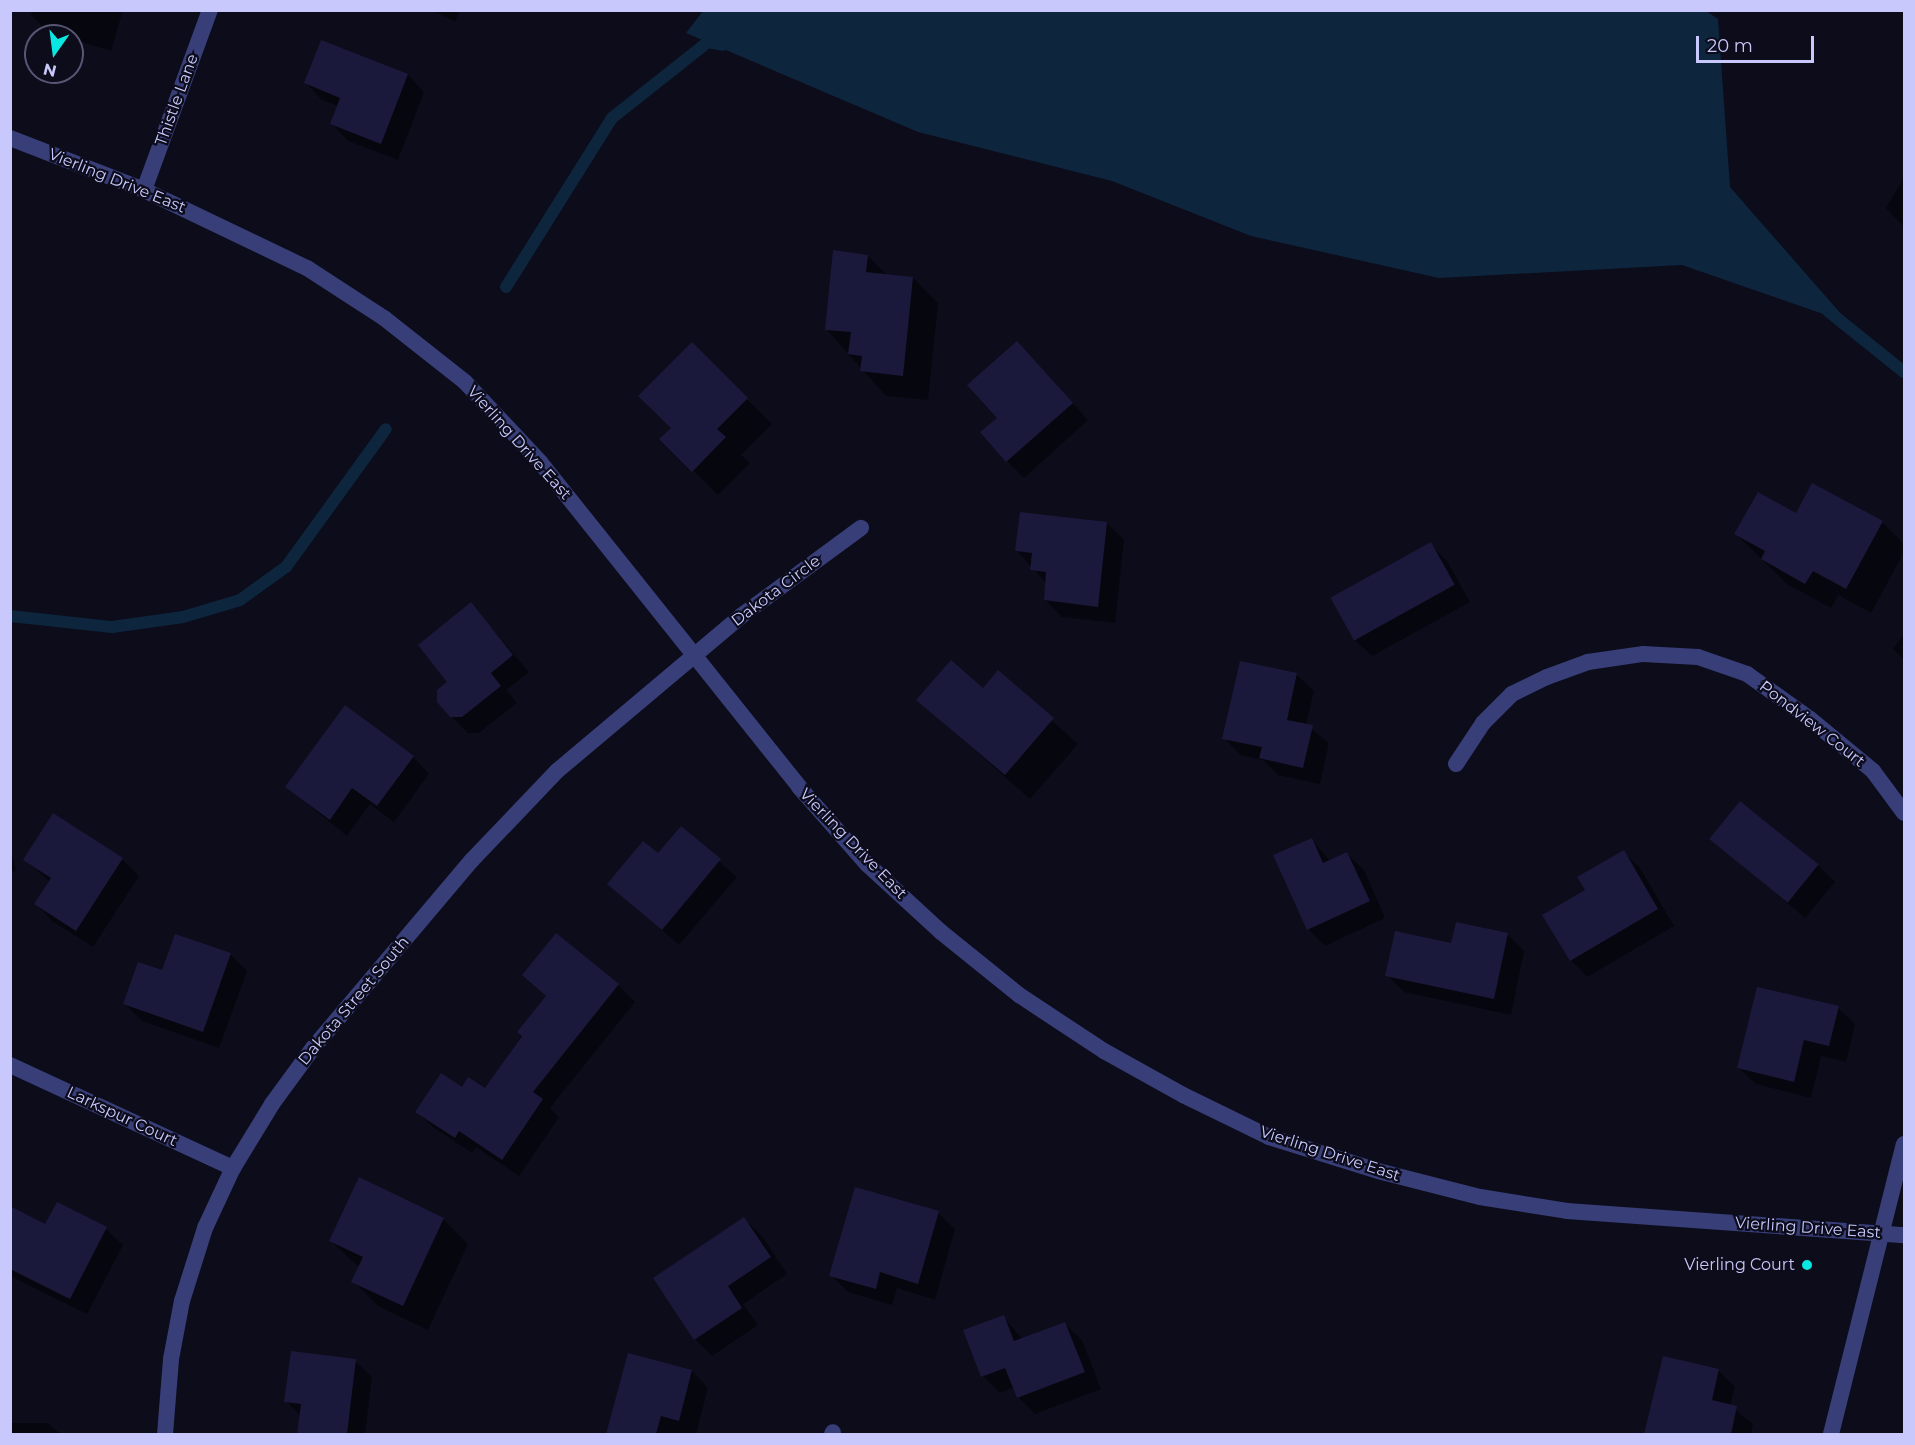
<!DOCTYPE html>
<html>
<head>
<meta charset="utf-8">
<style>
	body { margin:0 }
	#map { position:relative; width:1915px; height:1445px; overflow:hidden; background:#0c0c1b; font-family:Montserrat,sans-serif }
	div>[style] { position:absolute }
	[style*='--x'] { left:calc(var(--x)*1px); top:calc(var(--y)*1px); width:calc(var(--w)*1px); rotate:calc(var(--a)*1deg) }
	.water>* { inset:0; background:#0d263d }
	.shadow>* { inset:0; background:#0007 }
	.stream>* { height:12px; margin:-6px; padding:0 6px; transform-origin:6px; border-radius:6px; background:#0d263d }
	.building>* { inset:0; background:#1b193b; transform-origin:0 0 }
	.minor>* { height:16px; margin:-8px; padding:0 8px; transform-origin:8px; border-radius:8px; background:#383e78 }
	.tertiary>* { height:16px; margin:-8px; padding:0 8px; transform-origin:8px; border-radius:8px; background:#383e78 }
	.dots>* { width:16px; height:16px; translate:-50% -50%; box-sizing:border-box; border:3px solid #0c0c1b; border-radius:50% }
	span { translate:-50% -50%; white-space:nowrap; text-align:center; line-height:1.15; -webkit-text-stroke:4.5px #0c0c1b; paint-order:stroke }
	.street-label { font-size:16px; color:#c8c8fd }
	.poi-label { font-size:16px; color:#c8c8fd }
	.right { translate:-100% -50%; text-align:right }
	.frame { position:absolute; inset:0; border:12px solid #c8c8fd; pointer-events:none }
	.north { position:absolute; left:24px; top:24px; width:60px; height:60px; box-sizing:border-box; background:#0c0c1b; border:2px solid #575775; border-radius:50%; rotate:194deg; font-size:16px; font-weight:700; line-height:24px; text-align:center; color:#c8c8fd }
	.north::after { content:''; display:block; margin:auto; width:21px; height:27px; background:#0ae6e2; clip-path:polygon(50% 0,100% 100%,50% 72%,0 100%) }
	.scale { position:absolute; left:1696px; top:36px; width:118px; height:27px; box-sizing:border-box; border:3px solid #c8c8fd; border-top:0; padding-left:8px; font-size:18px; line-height:21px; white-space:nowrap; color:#c8c8fd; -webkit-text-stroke:4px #0c0c1b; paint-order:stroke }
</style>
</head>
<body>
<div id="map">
	<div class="water">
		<div style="clip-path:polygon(703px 11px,1706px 11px,1718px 19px,1730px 187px,1849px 323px,1682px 265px,1439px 278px,1251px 236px,1112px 181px,918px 132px,686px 33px)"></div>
	</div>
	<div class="shadow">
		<div style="clip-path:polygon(32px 10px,123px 10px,111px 51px,72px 39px,72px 36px,48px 32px,31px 15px)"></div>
		<div style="clip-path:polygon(432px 10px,460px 10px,455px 22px)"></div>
		<div style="clip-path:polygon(408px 75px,424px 92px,398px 160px,348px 141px,332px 124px,339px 106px,322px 100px,306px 83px)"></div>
		<div style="clip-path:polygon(1904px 177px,1904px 227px,1886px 208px)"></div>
		<div style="clip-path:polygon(868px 256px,887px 275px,913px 278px,938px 303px,928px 400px,886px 396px,826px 329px)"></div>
		<div style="clip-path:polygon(692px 344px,772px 424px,741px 455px,750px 463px,718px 495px,661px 439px,672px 428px)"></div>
		<div style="clip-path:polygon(1033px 360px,1088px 420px,1024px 478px,1007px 461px)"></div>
		<div style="clip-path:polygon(1813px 485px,1882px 522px,1904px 544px,1904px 552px,1871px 613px,1838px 595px,1831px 608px,1787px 584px,1736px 534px,1796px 515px)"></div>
		<div style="clip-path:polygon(1107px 523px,1124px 540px,1115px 623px,1062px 617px,1045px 600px,1047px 584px,1017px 551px)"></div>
		<div style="clip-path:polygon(1430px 544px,1447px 561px,1470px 602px,1372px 656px,1355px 640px)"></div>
		<div style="clip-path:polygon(471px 604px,529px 672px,506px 690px,517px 703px,479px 733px,468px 733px,451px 716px,450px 682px)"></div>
		<div style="clip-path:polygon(1904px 634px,1904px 660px,1893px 649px)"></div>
		<div style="clip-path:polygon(1241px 663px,1297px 675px,1314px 691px,1306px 725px,1329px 743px,1320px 784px,1278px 775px,1263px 760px,1241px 755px,1224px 738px)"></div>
		<div style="clip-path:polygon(998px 672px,1078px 744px,1030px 799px,918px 700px,983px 690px)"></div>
		<div style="clip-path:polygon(413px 757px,429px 774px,394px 822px,370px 804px,347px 836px,287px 787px)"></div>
		<div style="clip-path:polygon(681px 829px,737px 877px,679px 945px,609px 884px,659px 855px)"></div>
		<div style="clip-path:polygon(1311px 839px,1330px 861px,1347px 854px,1364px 870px,1385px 918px,1325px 946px,1308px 929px)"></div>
		<div style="clip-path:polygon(1711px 839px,1818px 865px,1835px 882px,1805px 918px)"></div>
		<div style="clip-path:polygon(10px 846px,16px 871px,10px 872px)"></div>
		<div style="clip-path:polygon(1623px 852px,1640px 868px,1674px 926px,1587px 977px,1571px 960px)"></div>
		<div style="clip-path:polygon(25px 859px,122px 859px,139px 876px,93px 947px,52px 921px,36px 904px,50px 882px)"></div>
		<div style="clip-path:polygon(1507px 934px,1524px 951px,1511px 1015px,1404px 992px,1387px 975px,1452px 944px)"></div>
		<div style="clip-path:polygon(230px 954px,247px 971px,219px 1048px,142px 1021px,125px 1004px,163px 971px)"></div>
		<div style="clip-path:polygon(524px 975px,618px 985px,635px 1002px,550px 1108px,559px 1117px,519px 1176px,476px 1147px,472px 1153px,434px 1128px,417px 1112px,462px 1089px,485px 1090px,547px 997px)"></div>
		<div style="clip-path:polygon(1838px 1008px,1855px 1024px,1846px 1062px,1821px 1056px,1811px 1098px,1756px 1084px,1739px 1068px)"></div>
		<div style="clip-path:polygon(938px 1213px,955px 1229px,935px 1300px,897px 1288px,892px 1305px,848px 1292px,831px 1275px)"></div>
		<div style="clip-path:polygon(10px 1216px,46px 1226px,106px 1229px,123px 1245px,87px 1314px,10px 1276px)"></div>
		<div style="clip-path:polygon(443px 1219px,468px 1244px,428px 1330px,378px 1306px,353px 1281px,359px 1267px,331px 1241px)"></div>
		<div style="clip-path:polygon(744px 1219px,761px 1235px,787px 1274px,743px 1304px,758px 1325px,712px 1356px,695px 1339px)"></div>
		<div style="clip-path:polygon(1003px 1316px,1023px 1340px,1065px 1324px,1082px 1340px,1101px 1389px,1035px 1414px,1018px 1397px,1014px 1387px,1000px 1393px,983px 1376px)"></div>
		<div style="clip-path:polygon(629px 1355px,692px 1371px,708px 1388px,696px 1434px,607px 1434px)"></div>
		<div style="clip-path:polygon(1664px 1358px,1718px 1370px,1735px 1387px,1730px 1406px,1753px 1424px,1751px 1434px,1646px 1434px)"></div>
		<div style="clip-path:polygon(355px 1361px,372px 1377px,365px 1434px,299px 1434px,301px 1416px,286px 1401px)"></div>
		<div style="clip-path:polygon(10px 1423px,48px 1423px,60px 1434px,10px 1434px)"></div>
	</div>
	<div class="stream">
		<div style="--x:506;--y:287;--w:199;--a:-57.9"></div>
		<div style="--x:612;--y:118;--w:122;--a:-38.4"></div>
		<div style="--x:708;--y:42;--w:15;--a:11"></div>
		<div style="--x:1828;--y:311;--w:97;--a:38.8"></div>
		<div style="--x:10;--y:616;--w:103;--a:6.2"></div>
		<div style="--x:112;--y:627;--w:72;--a:-8"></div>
		<div style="--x:183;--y:617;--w:59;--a:-16.6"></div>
		<div style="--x:240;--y:600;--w:57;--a:-35.7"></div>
		<div style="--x:286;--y:567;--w:170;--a:-54.1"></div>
	</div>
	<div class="building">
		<div style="clip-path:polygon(321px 40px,408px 74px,381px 144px,330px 124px,340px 98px,304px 83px)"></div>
		<div style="clip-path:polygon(833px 250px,868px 255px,866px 272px,913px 277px,903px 376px,860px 371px,862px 356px,848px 354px,851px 332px,825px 330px)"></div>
		<div style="clip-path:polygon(1017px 341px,1073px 403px,1006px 462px,980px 432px,997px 418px,967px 385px)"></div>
		<div style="clip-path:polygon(692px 342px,748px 398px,717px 429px,726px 437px,692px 472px,659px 439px,671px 428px,638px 396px)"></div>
		<div style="clip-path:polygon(1812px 483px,1883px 521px,1846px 589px,1813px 571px,1805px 584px,1761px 559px,1765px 551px,1734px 534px,1758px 492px,1796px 513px)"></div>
		<div style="clip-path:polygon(1020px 512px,1107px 522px,1098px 607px,1044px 600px,1046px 572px,1030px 570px,1032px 553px,1015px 551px)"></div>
		<div style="left:1431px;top:542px;width:49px;height:115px;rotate:61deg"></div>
		<div style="clip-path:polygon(471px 602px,513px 655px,491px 673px,501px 686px,462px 717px,450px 717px,437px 702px,437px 690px,447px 682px,418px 645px)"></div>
		<div style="clip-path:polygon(951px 660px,983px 688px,998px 670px,1054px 718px,1005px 775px,916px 700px)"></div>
		<div style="clip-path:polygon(1240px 661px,1297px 673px,1287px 720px,1313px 725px,1303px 768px,1259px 758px,1262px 747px,1222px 739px)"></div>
		<div style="clip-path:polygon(345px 705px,414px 756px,377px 806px,352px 788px,330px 820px,285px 787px)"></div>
		<div style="left:1740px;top:801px;width:101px;height:49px;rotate:39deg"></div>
		<div style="clip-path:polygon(53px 813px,123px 858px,76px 931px,34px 904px,51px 878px,23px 860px)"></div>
		<div style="clip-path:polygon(681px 826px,721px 859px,662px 930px,607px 884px,643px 841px,658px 853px)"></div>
		<div style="clip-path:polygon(1312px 838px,1323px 863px,1347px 852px,1370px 901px,1307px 930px,1273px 855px)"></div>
		<div style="clip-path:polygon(1624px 850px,1658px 909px,1570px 961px,1542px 915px,1585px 890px,1577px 877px)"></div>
		<div style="clip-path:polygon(1456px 922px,1508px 933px,1494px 999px,1385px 976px,1395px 931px,1451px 943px)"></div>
		<div style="clip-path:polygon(556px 933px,619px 984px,533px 1092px,543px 1099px,502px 1160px,459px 1131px,455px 1138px,415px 1112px,441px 1073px,462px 1087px,468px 1077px,485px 1088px,522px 1036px,517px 1032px,546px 996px,522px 975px)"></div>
		<div style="clip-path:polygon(175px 934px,231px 953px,203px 1032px,123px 1004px,138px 962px,162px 970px)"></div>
		<div style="clip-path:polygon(1757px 987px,1839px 1006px,1829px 1046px,1804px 1040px,1794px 1082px,1737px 1068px)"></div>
		<div style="clip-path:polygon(359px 1177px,444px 1218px,403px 1306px,351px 1282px,363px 1257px,329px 1241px)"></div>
		<div style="clip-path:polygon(855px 1187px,939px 1211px,918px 1284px,880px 1272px,876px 1289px,829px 1276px)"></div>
		<div style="clip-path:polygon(57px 1202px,107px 1227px,70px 1299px,10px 1269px,10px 1206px,45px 1224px)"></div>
		<div style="clip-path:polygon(744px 1217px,771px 1257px,728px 1286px,742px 1308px,694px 1340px,653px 1278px)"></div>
		<div style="clip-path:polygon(1004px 1315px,1014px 1341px,1065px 1322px,1085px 1372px,1017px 1398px,1005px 1368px,981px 1377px,963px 1330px)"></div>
		<div style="clip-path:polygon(291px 1351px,356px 1359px,347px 1434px,297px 1434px,301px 1404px,284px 1402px)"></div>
		<div style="clip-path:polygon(628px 1353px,692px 1370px,679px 1421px,661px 1416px,656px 1434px,606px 1434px)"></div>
		<div style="clip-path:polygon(1663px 1356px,1719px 1369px,1712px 1400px,1737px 1406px,1731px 1434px,1644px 1434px)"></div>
	</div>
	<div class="minor">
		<div style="--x:144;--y:190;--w:192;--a:-69.9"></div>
		<div style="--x:1456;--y:764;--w:49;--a:-56.6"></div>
		<div style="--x:1483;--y:723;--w:41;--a:-45"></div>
		<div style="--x:1512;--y:694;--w:39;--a:-26"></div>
		<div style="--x:1547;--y:677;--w:44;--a:-20.1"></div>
		<div style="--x:1588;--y:662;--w:56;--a:-8.3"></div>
		<div style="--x:1643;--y:654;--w:55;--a:3.1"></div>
		<div style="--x:1698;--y:657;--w:52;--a:19.1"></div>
		<div style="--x:1747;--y:674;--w:77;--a:35.5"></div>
		<div style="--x:1810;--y:719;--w:82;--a:39.5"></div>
		<div style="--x:1873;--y:771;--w:52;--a:53.6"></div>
		<div style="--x:10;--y:1065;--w:246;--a:24.8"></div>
		<div style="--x:165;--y:1434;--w:75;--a:-85.4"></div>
		<div style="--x:171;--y:1359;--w:59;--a:-79.3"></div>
		<div style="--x:182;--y:1301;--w:77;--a:-72.5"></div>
		<div style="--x:205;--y:1228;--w:66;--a:-65"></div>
		<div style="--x:233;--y:1168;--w:75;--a:-58.6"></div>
		<div style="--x:272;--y:1104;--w:69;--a:-53.8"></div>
		<div style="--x:313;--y:1048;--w:246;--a:-49.8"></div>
		<div style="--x:472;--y:860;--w:123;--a:-46.3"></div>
		<div style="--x:557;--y:771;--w:241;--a:-40.1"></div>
		<div style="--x:741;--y:616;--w:149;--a:-36.3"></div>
		<div style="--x:832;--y:1434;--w:2;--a:-63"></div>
		<div style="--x:1831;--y:1434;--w:299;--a:-75.9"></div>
	</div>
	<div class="tertiary">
		<div style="--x:10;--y:138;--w:144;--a:21.2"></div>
		<div style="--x:144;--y:190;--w:181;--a:25.6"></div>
		<div style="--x:307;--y:268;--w:92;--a:33"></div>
		<div style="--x:384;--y:318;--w:103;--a:38.3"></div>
		<div style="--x:465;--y:382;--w:110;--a:46.8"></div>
		<div style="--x:540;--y:462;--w:416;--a:51.4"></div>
		<div style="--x:799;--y:787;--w:103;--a:48.6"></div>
		<div style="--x:867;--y:864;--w:100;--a:42.6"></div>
		<div style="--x:941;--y:932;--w:100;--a:38.9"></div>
		<div style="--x:1019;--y:995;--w:102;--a:33.4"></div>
		<div style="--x:1104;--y:1051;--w:90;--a:29.1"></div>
		<div style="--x:1183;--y:1095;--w:96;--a:26"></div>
		<div style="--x:1269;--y:1137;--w:114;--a:17.3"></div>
		<div style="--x:1378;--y:1171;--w:105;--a:14.3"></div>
		<div style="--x:1480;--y:1197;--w:88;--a:9.1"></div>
		<div style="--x:1567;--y:1211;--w:338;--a:4.1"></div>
	</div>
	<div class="dots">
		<div style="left:1807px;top:1265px;background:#0ae6e2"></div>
	</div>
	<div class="street-label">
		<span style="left:177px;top:100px;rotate:-70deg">Thistle Lane</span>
		<span style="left:117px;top:181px;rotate:22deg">Vierling Drive East</span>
		<span style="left:519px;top:443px;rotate:48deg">Vierling Drive East</span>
		<span style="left:776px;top:591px;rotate:-37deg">Dakota Circle</span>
		<span style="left:1812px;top:724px;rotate:38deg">Pondview Court</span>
		<span style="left:853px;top:844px;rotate:46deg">Vierling Drive East</span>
		<span style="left:354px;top:1001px;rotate:-50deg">Dakota Street South</span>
		<span style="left:122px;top:1117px;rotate:25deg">Larkspur Court</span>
		<span style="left:1330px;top:1154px;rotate:18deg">Vierling Drive East</span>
		<span style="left:1808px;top:1228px;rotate:4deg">Vierling Drive East</span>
	</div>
	<div class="poi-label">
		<span class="right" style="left:1795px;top:1265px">Vierling Court</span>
	</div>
	<div class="frame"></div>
	<div class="north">N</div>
	<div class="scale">20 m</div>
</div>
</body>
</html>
